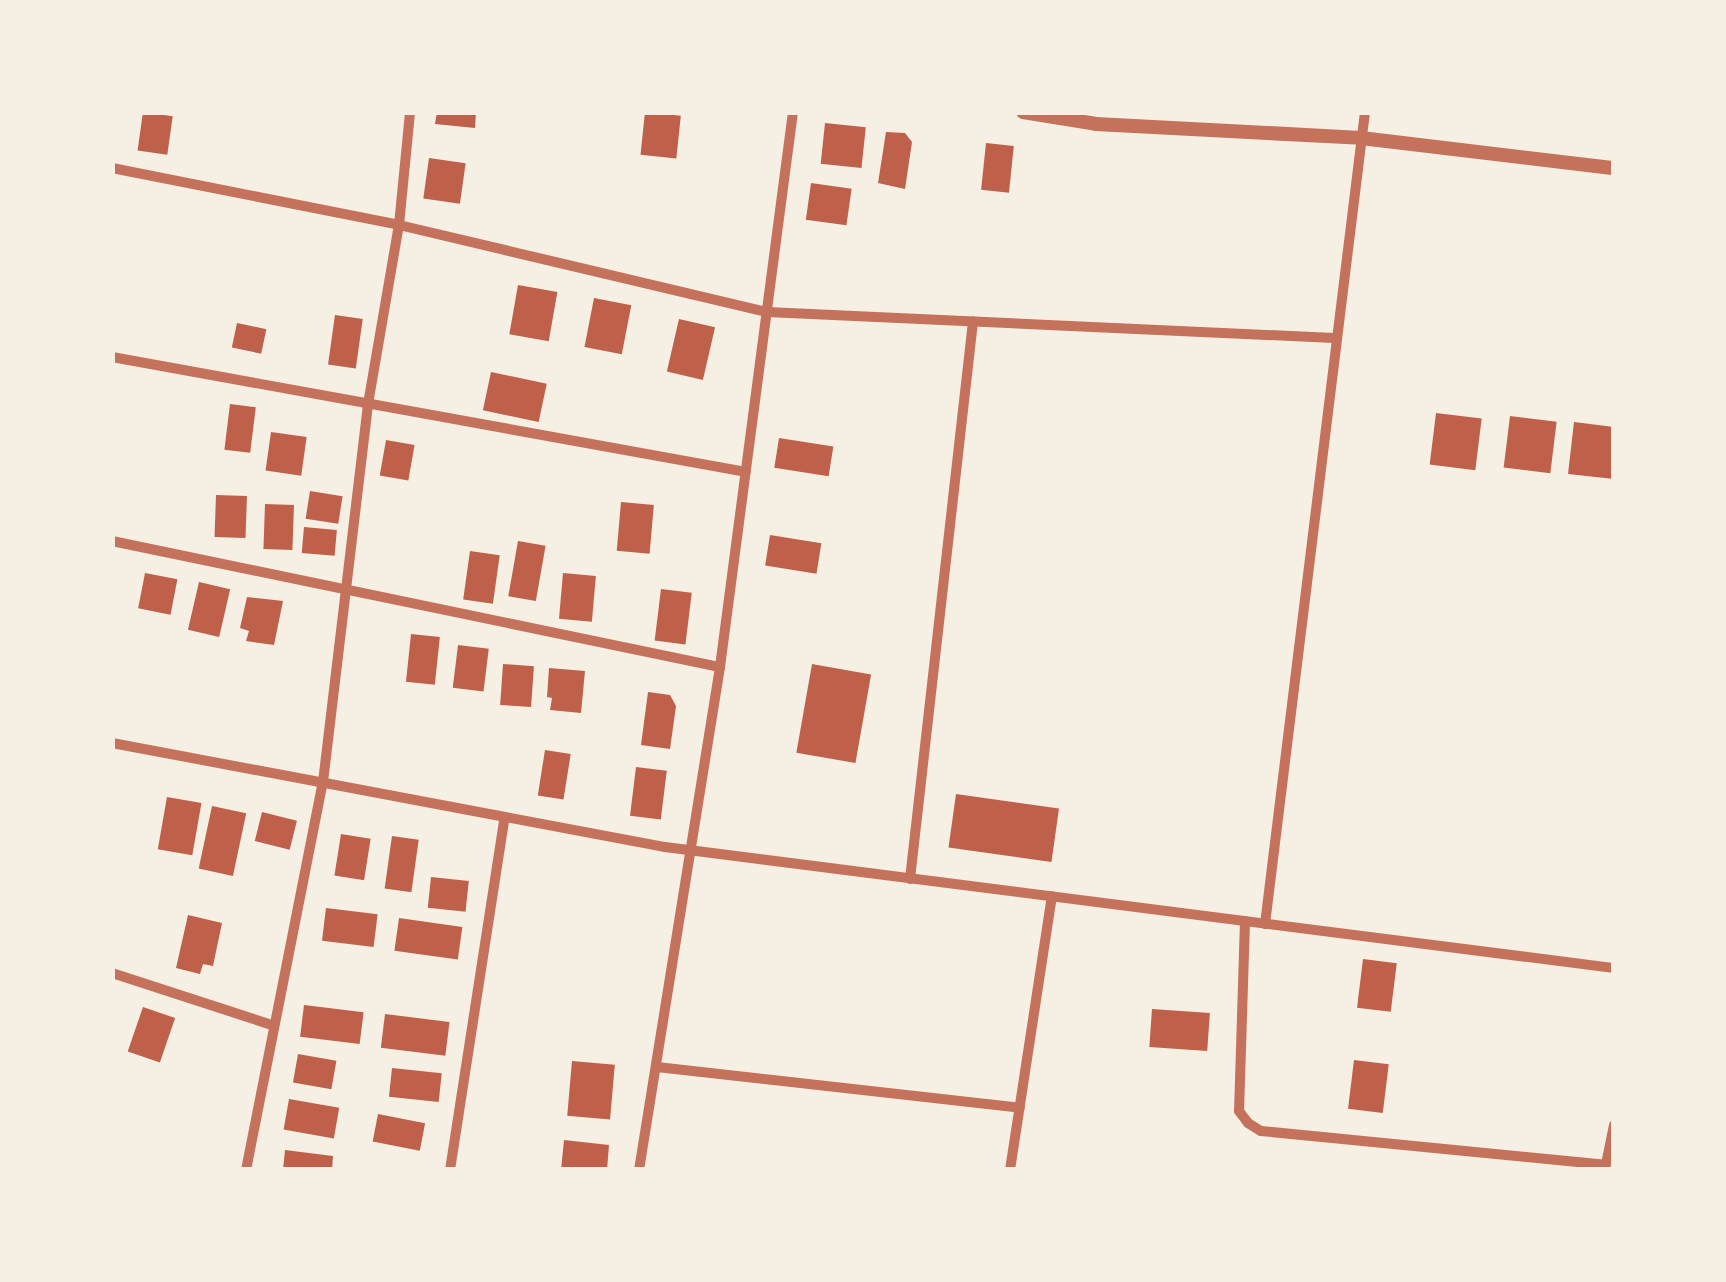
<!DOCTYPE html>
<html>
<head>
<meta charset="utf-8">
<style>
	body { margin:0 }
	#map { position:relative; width:1726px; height:1282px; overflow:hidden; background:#f6efe4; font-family:Roboto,sans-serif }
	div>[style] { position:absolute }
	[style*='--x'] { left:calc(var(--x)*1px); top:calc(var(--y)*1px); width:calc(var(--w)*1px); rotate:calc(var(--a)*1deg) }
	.building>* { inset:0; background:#bf614a; transform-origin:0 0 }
	.minor>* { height:10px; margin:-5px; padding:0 5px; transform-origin:5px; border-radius:5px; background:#c5725c }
	.tertiary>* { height:14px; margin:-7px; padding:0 7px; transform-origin:7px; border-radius:7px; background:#c5725c }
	span { translate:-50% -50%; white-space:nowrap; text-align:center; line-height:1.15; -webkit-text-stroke:10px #f6efe4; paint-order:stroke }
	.frame { position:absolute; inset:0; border:115px solid #f6efe4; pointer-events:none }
</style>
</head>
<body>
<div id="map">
	<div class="building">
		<div style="left:143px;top:112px;width:30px;height:39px;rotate:8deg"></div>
		<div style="clip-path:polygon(437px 112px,476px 112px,475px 128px,435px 124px)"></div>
		<div style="left:645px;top:112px;width:36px;height:43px;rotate:6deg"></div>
		<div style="left:825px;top:123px;width:41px;height:41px;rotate:6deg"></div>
		<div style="clip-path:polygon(886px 132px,905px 133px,912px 142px,905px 189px,878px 183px)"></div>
		<div style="left:986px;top:143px;width:28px;height:47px;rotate:6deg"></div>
		<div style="left:429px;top:158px;width:37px;height:41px;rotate:8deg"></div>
		<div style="left:811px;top:183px;width:41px;height:37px;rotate:8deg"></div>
		<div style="left:518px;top:285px;width:40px;height:50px;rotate:10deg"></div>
		<div style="left:594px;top:298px;width:38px;height:50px;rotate:11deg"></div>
		<div style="left:335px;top:315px;width:28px;height:50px;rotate:8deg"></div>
		<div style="left:679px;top:319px;width:37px;height:54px;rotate:13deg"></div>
		<div style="left:237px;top:323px;width:30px;height:25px;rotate:12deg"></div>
		<div style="left:491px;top:372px;width:57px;height:39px;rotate:12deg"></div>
		<div style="left:230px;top:404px;width:26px;height:46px;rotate:7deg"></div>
		<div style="left:1436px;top:413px;width:46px;height:52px;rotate:7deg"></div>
		<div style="left:1510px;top:416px;width:47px;height:52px;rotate:7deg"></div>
		<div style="clip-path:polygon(1574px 422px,1614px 427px,1614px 479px,1568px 474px)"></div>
		<div style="left:271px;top:432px;width:36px;height:39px;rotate:8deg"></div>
		<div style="left:779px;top:438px;width:55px;height:30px;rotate:9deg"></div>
		<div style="left:386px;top:440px;width:29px;height:36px;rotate:10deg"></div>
		<div style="left:310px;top:491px;width:33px;height:28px;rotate:9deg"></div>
		<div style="left:216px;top:495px;width:31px;height:42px;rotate:2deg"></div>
		<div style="left:621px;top:502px;width:33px;height:49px;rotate:5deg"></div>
		<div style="left:265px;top:504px;width:29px;height:45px;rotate:2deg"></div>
		<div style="left:304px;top:527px;width:33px;height:26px;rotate:5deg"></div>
		<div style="left:770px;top:535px;width:52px;height:31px;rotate:9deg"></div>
		<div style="left:518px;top:541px;width:28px;height:56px;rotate:10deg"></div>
		<div style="left:470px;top:551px;width:30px;height:49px;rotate:8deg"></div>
		<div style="left:145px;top:573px;width:33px;height:36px;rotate:11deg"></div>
		<div style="left:563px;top:573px;width:33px;height:46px;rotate:5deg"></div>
		<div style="left:199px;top:582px;width:32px;height:49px;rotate:13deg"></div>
		<div style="left:661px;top:589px;width:31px;height:52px;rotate:7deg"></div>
		<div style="clip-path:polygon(247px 597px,283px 601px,274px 645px,246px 641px,249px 631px,240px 628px)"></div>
		<div style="left:411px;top:634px;width:29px;height:48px;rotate:6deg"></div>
		<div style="left:458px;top:645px;width:31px;height:43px;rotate:7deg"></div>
		<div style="left:503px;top:664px;width:31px;height:41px;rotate:4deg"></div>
		<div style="left:812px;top:664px;width:60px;height:90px;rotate:10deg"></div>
		<div style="clip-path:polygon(549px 668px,585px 671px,581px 713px,550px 710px,552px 698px,547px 697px)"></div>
		<div style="clip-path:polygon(648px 692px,670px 695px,676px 706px,670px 749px,641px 745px)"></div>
		<div style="left:545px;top:750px;width:26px;height:46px;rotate:9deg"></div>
		<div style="left:636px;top:767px;width:31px;height:49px;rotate:7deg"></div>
		<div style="left:956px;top:794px;width:104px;height:54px;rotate:8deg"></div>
		<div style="left:167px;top:797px;width:35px;height:53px;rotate:10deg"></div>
		<div style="left:212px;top:806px;width:35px;height:64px;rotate:12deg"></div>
		<div style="left:262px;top:812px;width:36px;height:30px;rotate:14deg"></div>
		<div style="left:341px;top:834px;width:30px;height:42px;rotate:9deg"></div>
		<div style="left:392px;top:836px;width:27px;height:53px;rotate:8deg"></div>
		<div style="left:431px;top:877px;width:38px;height:31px;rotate:6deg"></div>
		<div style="left:326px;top:908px;width:52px;height:33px;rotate:7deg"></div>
		<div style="clip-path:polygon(188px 915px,222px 923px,213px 966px,203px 964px,200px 974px,176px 968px)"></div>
		<div style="left:399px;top:918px;width:64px;height:33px;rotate:8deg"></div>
		<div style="left:1363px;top:959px;width:34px;height:49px;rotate:7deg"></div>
		<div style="left:304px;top:1005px;width:60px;height:32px;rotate:7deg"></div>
		<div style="left:143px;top:1007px;width:34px;height:47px;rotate:19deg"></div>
		<div style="left:1152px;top:1009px;width:58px;height:38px;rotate:4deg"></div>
		<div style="left:385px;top:1014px;width:65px;height:34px;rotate:7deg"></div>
		<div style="left:298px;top:1054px;width:39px;height:29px;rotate:10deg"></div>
		<div style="left:1354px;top:1060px;width:35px;height:49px;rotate:7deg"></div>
		<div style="left:572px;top:1061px;width:43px;height:55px;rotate:5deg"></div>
		<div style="left:392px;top:1068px;width:50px;height:29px;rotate:6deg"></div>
		<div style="left:289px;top:1099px;width:51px;height:31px;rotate:10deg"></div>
		<div style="left:378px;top:1114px;width:48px;height:28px;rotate:11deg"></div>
		<div style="clip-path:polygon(564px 1140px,609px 1145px,607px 1170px,561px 1170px)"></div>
		<div style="clip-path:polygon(285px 1150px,333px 1156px,332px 1170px,283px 1170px)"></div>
	</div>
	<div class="minor">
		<div style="--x:112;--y:168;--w:293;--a:11.2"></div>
		<div style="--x:399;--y:225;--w:378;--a:13.3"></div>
		<div style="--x:767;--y:312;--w:568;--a:2.63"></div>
		<div style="--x:112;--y:357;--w:644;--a:10.28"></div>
		<div style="--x:112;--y:541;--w:621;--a:11.71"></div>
		<div style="--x:112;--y:743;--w:563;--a:10.65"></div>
		<div style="--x:665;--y:847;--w:957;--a:7.27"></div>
		<div style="--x:910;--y:879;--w:561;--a:-83.55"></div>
		<div style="--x:1245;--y:921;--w:190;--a:91.8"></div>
		<div style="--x:1239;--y:1111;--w:15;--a:53"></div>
		<div style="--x:1248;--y:1123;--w:15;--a:32"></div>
		<div style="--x:1261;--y:1131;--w:346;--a:5.6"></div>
		<div style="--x:1265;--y:924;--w:818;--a:-82.98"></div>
		<div style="--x:112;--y:973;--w:168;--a:18"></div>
		<div style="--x:657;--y:1067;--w:365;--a:6.4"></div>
		<div style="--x:1605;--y:1169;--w:45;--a:-78.4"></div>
		<div style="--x:246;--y:1170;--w:396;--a:-78.8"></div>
		<div style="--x:323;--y:782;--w:381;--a:-83.2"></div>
		<div style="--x:368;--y:404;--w:182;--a:-80.2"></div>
		<div style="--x:399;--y:225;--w:114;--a:-84.4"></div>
		<div style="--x:450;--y:1170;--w:354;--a:-81.2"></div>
		<div style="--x:639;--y:1170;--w:509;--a:-80.85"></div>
		<div style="--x:720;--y:667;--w:560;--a:-82.51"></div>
		<div style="--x:1010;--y:1170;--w:277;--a:-81.3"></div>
	</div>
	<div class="tertiary">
		<div style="--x:1023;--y:112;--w:74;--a:9.3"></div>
		<div style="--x:1096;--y:124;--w:265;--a:3"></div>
		<div style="--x:1361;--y:138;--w:255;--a:6.8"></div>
	</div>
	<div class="frame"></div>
</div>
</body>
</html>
